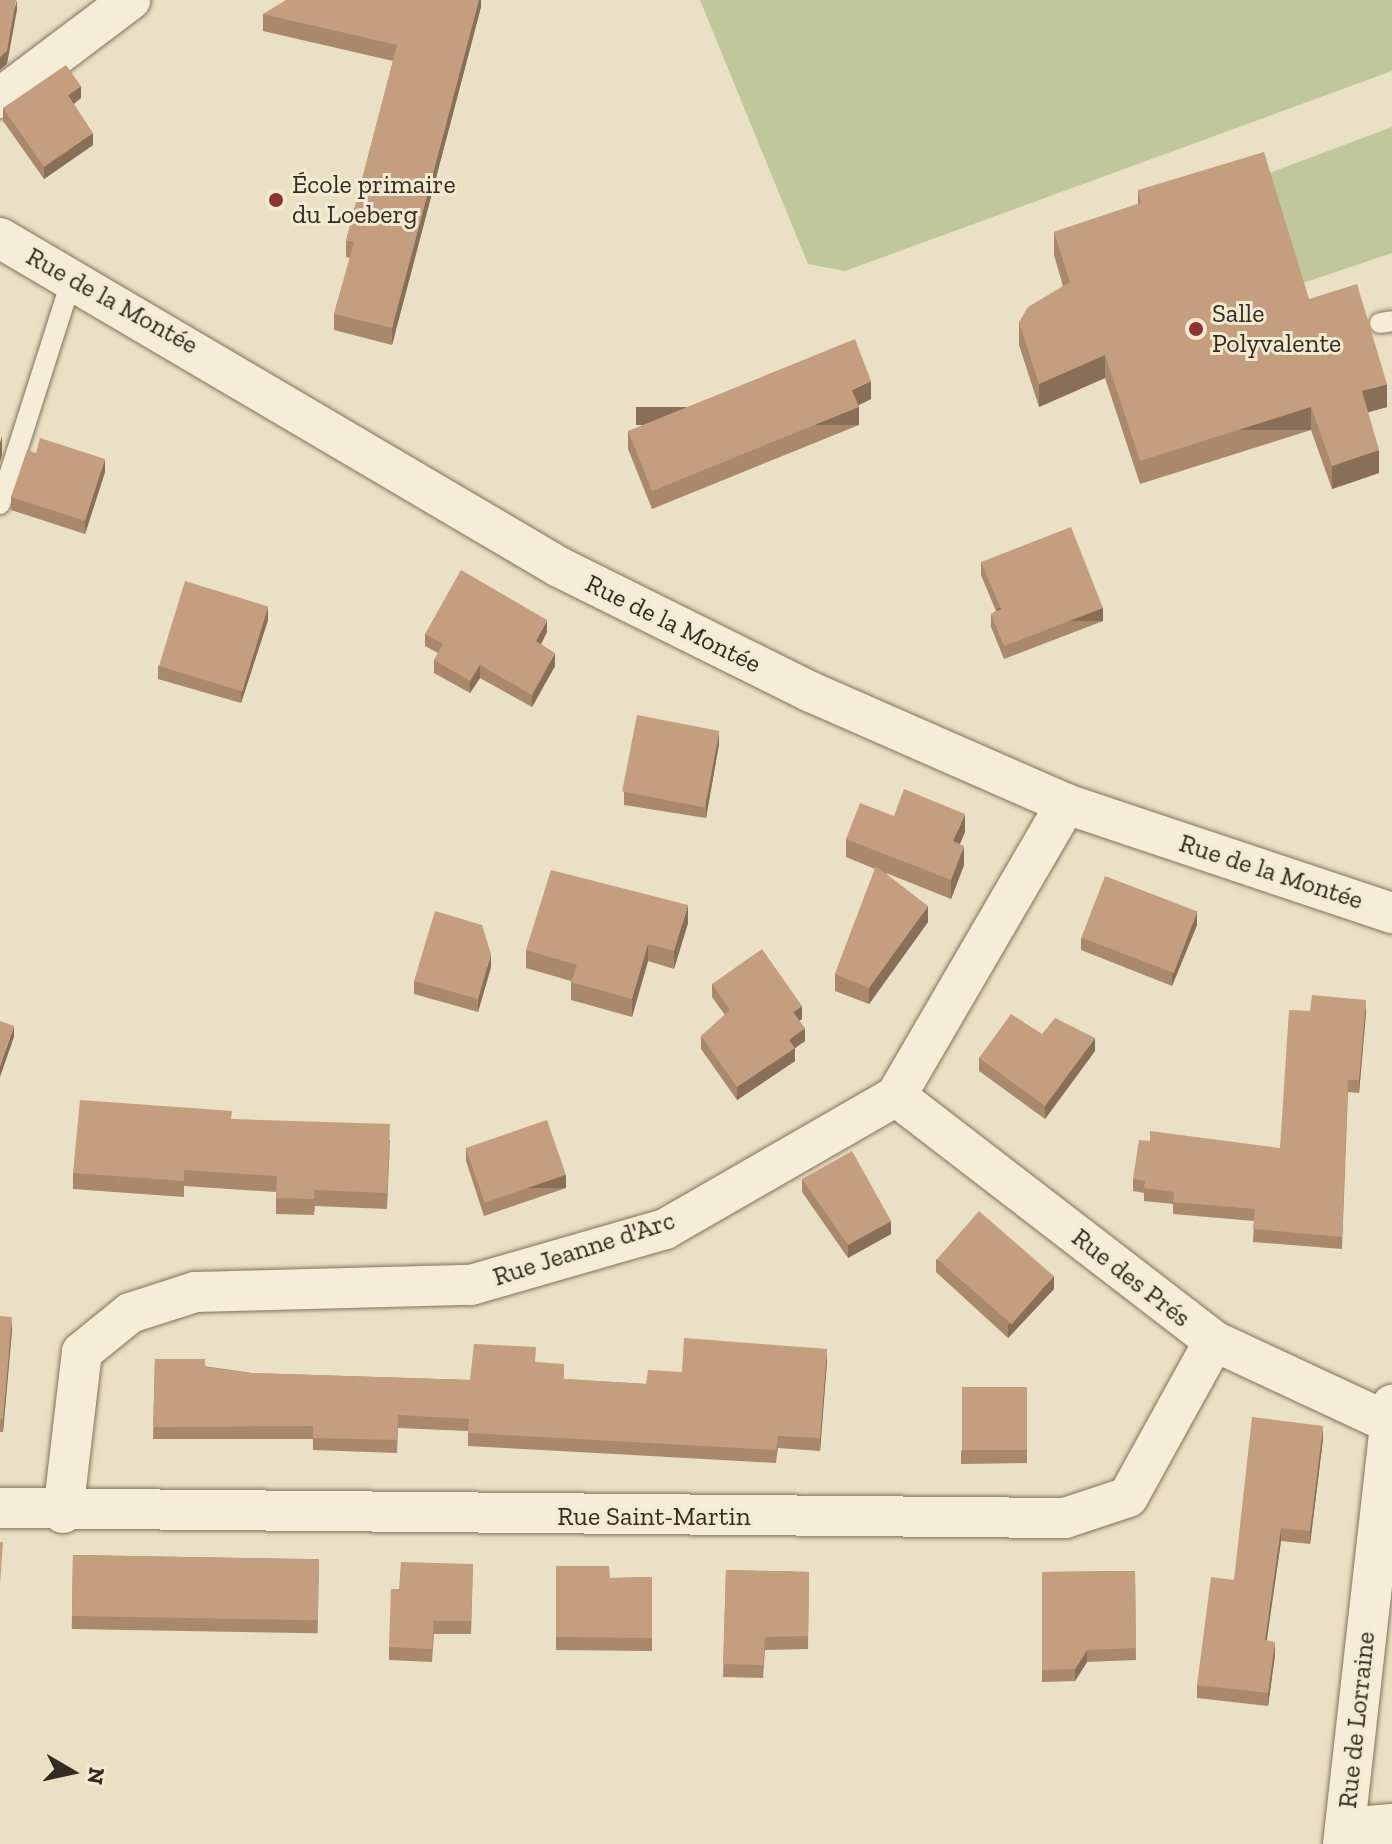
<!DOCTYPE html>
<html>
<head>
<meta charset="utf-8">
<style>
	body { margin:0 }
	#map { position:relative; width:1392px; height:1844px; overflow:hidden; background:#eae0c5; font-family:"Zilla Slab",serif }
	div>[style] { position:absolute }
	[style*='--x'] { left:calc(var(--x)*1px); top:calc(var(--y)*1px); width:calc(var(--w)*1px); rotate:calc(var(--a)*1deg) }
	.green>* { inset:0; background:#c0c79a }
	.roads { filter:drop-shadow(0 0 2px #83725d) drop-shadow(0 0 2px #83725d) }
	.service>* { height:20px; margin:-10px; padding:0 10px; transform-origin:10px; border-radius:10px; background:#f5edd7 }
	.minor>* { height:40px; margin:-20px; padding:0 20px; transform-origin:20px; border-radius:20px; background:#f5edd7 }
	.wall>* { inset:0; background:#a9886c; transform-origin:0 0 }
	.shaded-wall>* { inset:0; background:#896f58; transform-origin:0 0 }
	.building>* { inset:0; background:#c49e7e; transform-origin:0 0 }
	.dots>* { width:22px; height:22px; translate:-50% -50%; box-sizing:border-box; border:4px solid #f2ead3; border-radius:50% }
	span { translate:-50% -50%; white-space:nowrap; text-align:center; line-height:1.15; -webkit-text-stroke:6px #f2ead3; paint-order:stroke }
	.poi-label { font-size:26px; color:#342a1f }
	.left { translate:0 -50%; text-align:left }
	.street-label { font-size:26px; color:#342a1f }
	.north { position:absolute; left:32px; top:1732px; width:80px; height:80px; -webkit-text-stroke:6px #f2ead3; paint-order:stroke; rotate:99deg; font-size:22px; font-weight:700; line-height:32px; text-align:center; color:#342a1f }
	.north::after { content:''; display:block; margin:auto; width:28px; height:36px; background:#342a1f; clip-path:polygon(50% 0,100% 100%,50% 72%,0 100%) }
</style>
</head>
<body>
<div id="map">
	<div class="green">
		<div style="clip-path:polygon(700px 0,1392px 0,1392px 71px,845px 271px,808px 264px)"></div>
		<div style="clip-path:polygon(1392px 127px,1392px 253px,1297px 285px,1264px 175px)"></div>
	</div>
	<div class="roads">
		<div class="service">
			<div style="--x:1380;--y:323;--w:12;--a:-9"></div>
			<div style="--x:0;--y:504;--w:236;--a:-72.3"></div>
		</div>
		<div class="minor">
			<div style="--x:0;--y:98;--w:163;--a:-37"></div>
			<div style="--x:0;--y:238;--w:649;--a:30.48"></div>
			<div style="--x:559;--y:567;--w:281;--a:26.4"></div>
			<div style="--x:811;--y:692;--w:279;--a:23.7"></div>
			<div style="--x:1066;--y:804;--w:344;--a:18.5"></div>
			<div style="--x:896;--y:1096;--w:401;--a:37.6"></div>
			<div style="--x:1214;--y:1341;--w:194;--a:25"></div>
			<div style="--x:0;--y:1508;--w:1065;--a:0.54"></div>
			<div style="--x:1065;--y:1518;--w:66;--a:-18.4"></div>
			<div style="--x:1128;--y:1497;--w:178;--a:-61.1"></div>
			<div style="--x:63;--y:1513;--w:162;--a:-83.3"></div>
			<div style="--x:82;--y:1352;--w:62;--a:-39.1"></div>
			<div style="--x:130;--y:1313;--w:68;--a:-17.9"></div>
			<div style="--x:195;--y:1292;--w:276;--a:-1.5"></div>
			<div style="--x:471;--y:1285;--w:202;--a:-16.1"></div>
			<div style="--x:665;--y:1229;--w:267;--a:-29.9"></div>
			<div style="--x:896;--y:1096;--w:338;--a:-59.8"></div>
			<div style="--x:1345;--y:1828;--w:47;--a:-4.9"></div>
			<div style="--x:1343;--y:1844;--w:442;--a:-83.6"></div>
		</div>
	</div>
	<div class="wall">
		<div style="clip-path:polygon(481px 0,481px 7px,392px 345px,334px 330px,334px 314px,350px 258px,346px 257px,346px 241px,393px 61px,263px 31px,263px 14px)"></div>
		<div style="clip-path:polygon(81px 98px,74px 104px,93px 145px,44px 179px,3px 121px,3px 108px)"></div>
		<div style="clip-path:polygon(1138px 190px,1309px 299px,1387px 407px,1368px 412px,1379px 473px,1332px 489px,1311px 430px,1140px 484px,1105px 378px,1039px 407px,1019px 345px,1019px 322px,1063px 286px,1054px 255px,1054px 232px,1138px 204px)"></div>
		<div style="clip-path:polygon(871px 399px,859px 405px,859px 425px,652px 509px,628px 449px,628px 431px)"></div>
		<div style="clip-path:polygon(36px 453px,105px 472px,85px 534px,11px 510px,11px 497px)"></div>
		<div style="clip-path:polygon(981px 562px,1103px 621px,1004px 659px,991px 627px,991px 614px,996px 611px,981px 575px)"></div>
		<div style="clip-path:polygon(268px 620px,241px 703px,158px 679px,158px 666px)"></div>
		<div style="clip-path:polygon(547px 632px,541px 644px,555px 666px,532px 707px,480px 678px,470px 693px,434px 673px,434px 660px,438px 653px,425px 646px,425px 634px)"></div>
		<div style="clip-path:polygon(719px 744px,706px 818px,624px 805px,624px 792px)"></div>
		<div style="clip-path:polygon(894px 816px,965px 832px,960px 844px,964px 865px,951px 899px,886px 873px,928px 922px,869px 1004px,835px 991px,835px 974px,875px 869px,846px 857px,846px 839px)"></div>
		<div style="clip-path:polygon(688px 923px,674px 969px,648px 961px,632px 1017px,571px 1000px,571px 981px,526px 968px,526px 950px)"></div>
		<div style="clip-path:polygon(1197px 925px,1172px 986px,1081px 950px,1081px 938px)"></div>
		<div style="clip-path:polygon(491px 967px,478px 1012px,414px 994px,414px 981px)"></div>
		<div style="clip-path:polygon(712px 984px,802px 1019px,799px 1021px,805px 1041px,795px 1048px,795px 1061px,737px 1100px,701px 1049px,701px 1036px,725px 1015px,712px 997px)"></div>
		<div style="clip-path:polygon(1310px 1011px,1366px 1012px,1359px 1093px,1348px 1092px,1342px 1249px,1253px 1242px,1254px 1221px,1173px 1214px,1173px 1204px,1144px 1201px,1144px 1193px,1133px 1191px,1133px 1179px,1280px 1148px)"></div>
		<div style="clip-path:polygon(1095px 1051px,1045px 1119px,979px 1071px,979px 1058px)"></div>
		<div style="clip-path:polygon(232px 1119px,390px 1140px,387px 1209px,315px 1206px,314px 1215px,276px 1214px,276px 1192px,184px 1186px,184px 1197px,73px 1189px,73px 1173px)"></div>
		<div style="clip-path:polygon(466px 1148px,566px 1188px,484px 1216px,466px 1161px)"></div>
		<div style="clip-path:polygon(802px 1179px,891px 1234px,848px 1258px,802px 1192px)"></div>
		<div style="clip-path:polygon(936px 1259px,1054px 1289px,1008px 1338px,936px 1272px)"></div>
		<div style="clip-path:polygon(0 1316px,12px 1330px,3px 1432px,0 1432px)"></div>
		<div style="clip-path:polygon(155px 1359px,252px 1373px,470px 1380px,536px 1362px,564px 1379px,646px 1384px,682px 1372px,827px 1361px,820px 1451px,778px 1448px,776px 1463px,468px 1446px,468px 1431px,398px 1428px,397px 1453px,313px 1450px,313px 1439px,153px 1439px)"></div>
		<div style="clip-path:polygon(1027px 1387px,1027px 1463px,961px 1464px,961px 1451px)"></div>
		<div style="clip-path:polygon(1323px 1439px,1310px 1544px,1281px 1541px,1266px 1641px,1275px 1655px,1268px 1706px,1197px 1698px,1197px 1685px,1234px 1580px)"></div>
		<div style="left:73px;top:1555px;width:246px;height:74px;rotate:1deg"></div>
		<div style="clip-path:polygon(473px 1564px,471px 1634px,434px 1634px,432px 1662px,389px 1660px,389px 1647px,399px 1589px)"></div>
		<div style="clip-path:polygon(556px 1566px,610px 1578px,652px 1577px,652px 1651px,556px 1650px)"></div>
		<div style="clip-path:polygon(726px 1570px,809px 1572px,808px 1649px,765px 1650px,763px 1678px,723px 1677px)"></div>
		<div style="clip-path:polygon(1135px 1571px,1136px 1660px,1087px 1662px,1075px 1681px,1042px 1682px,1042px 1572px)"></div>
	</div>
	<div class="shaded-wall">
		<div style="clip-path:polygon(17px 0,17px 10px,7px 64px,0 70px,0 57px)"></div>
		<div style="clip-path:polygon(479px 0,481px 0,481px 7px,392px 345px,392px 328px)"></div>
		<div style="clip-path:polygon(81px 86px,81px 98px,68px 108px,68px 95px)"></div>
		<div style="clip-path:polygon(93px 133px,93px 145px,44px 179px,44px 167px)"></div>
		<div style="clip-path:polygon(1105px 355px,1105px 378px,1039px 407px,1039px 384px)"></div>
		<div style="clip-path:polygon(871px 381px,871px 399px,852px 408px,852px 390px)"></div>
		<div style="clip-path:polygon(1387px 384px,1387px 407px,1362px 414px,1362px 391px)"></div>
		<div style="left:859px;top:407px;width:18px;height:223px;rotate:90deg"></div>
		<div style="left:1311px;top:407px;width:23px;height:179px;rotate:90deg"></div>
		<div style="clip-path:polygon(2px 436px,2px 455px,0 462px,0 443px)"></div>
		<div style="clip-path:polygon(1379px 450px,1379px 473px,1332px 489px,1332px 466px)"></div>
		<div style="clip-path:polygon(105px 459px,105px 472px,85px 534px,85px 521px)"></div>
		<div style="clip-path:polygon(268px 607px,268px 620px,241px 703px,241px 690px)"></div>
		<div style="left:1103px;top:608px;width:13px;height:106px;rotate:90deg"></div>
		<div style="clip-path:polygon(547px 620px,547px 632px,536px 654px,536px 641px)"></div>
		<div style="clip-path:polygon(555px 653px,555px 666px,532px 707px,532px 695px)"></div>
		<div style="clip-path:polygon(480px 665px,480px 678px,470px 693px,470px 681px)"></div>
		<div style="clip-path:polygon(719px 731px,719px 744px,706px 818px,706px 805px)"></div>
		<div style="clip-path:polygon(965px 814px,965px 832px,953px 860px,953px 841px)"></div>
		<div style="clip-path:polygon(964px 846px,964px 865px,951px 899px,951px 880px)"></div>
		<div style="clip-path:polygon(688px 905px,688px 923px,674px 969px,674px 951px)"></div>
		<div style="clip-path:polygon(928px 906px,928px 922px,869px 1004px,869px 988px)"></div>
		<div style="clip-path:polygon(1197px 912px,1197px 925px,1172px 986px,1172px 974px)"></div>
		<div style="clip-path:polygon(648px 944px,648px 961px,632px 1017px,632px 999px)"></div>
		<div style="clip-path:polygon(491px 954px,491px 967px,478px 1012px,478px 999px)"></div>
		<div style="clip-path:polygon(1366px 1000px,1366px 1012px,1359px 1093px,1359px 1080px)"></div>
		<div style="clip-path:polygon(802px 1006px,802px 1019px,793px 1025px,793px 1012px)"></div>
		<div style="clip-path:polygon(14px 1026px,14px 1037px,0 1077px,0 1066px)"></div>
		<div style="clip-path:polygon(805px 1028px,805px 1041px,795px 1048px,795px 1061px,737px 1100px,737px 1087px,789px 1040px)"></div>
		<div style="clip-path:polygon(1095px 1038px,1095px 1051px,1045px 1119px,1045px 1106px)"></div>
		<div style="left:566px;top:1175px;width:13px;height:87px;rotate:90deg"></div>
		<div style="clip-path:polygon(891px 1221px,891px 1234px,848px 1258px,848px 1245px)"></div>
		<div style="clip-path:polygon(1054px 1276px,1054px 1289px,1008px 1338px,1008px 1325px)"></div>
		<div style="clip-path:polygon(12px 1317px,12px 1330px,3px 1432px,3px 1419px)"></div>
		<div style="clip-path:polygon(827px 1349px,827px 1361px,820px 1451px,820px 1438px)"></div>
		<div style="clip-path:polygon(1323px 1426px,1323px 1439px,1310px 1544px,1310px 1531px)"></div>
		<div style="clip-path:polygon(1281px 1528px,1281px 1541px,1265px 1653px,1265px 1640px)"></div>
		<div style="clip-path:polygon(1275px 1642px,1275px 1655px,1268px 1706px,1268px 1693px)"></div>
		<div style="clip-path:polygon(1087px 1650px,1087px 1662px,1075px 1681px,1075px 1669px)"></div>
	</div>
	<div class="building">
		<div style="clip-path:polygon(0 0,16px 0,7px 51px,0 57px)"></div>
		<div style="clip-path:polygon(286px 0,479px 0,392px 328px,334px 314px,354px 242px,346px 241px,397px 45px,263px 14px)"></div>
		<div style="clip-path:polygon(66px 65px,81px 86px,68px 95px,93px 133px,44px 167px,3px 108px)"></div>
		<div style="clip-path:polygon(1264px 152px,1309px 299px,1357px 284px,1387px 384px,1362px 391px,1379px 450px,1332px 466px,1311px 407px,1140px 461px,1105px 355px,1039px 384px,1019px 322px,1028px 307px,1070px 282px,1054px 232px,1141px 203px,1138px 190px)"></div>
		<div style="clip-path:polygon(855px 339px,871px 381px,852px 390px,859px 407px,652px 491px,628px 431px)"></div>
		<div style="clip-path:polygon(40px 438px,105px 459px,85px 521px,11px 497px,27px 450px,36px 453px)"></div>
		<div style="clip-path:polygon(1071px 527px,1103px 608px,1004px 646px,991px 614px,1001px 609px,981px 562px)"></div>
		<div style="clip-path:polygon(461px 570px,547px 620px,536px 641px,555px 653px,532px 695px,480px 665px,470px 681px,434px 660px,443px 644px,425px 634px)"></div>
		<div style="left:185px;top:581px;width:87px;height:89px;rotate:17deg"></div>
		<div style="left:637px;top:715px;width:84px;height:78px;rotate:11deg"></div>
		<div style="clip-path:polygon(904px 789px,965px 814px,953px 841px,964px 846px,951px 880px,846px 839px,860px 803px,894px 816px)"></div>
		<div style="clip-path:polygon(876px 866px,928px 906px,869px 988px,835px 974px)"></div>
		<div style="clip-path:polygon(551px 870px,688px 905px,674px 951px,648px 944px,632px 999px,571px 982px,577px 965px,526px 950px)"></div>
		<div style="left:1105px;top:876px;width:99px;height:66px;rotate:21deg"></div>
		<div style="clip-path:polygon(435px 911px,482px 925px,491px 954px,478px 999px,414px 981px)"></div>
		<div style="clip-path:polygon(762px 949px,802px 1006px,793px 1012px,805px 1028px,789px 1040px,795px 1048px,737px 1087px,701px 1036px,730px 1010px,712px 984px)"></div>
		<div style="clip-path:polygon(1312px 995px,1366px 1000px,1359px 1080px,1348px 1080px,1342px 1237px,1253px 1229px,1255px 1209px,1173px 1202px,1174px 1192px,1144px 1188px,1145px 1181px,1133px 1179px,1139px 1140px,1150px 1141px,1150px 1131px,1280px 1148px,1289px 1010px,1310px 1011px)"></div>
		<div style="clip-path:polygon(1011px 1014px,1042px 1034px,1055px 1018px,1095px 1038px,1045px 1106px,979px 1058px)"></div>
		<div style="clip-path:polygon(0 1021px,14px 1026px,0 1066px)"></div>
		<div style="clip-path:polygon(80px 1100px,232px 1111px,231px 1119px,390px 1124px,387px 1193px,315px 1190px,314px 1199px,276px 1198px,277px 1176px,184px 1170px,184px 1181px,73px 1173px)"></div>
		<div style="left:547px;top:1120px;width:58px;height:86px;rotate:71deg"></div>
		<div style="clip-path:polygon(852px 1151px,891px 1221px,848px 1245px,802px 1179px)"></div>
		<div style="left:979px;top:1211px;width:99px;height:64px;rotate:41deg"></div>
		<div style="clip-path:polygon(0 1316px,12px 1317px,3px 1419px,0 1419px)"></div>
		<div style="clip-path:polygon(684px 1338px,827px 1349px,820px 1438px,778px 1436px,776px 1450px,468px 1433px,469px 1419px,398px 1415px,397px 1440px,313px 1438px,313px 1426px,153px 1427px,155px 1359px,205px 1359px,205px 1367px,252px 1373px,470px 1380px,474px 1344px,536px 1347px,535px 1362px,564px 1364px,564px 1379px,646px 1384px,648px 1370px,682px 1372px)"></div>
		<div style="left:1027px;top:1387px;width:63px;height:65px;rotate:90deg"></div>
		<div style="clip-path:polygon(1252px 1417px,1323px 1426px,1310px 1531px,1281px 1528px,1265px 1640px,1275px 1642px,1268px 1693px,1197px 1685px,1211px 1577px,1234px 1580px)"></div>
		<div style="clip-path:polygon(0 1542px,3px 1542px,0 1585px)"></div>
		<div style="left:73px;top:1555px;width:246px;height:61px;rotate:1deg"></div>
		<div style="clip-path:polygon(401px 1562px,473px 1564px,471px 1621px,434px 1621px,432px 1649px,389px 1647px,391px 1589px,399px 1589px)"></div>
		<div style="clip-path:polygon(556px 1566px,609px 1566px,610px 1578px,652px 1577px,652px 1638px,556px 1637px)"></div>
		<div style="clip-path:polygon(726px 1570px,809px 1572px,808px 1636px,765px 1637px,763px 1665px,723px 1664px)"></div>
		<div style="clip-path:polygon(1135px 1571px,1136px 1648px,1087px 1650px,1075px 1669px,1042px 1670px,1042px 1572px)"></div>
	</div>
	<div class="dots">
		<div style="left:276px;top:200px;background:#8c3532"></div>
		<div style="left:1196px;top:329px;background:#8c3532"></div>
	</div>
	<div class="poi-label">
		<span class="left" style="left:292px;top:200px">École primaire<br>du Loeberg</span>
		<span class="left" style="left:1212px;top:329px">Salle<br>Polyvalente</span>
	</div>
	<div class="street-label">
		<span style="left:112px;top:301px;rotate:29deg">Rue de la Montée</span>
		<span style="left:673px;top:624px;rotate:26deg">Rue de la Montée</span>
		<span style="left:1271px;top:872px;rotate:18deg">Rue de la Montée</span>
		<span style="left:584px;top:1249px;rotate:-18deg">Rue Jeanne d'Arc</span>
		<span style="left:1131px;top:1278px;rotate:38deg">Rue des Prés</span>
		<span style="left:654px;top:1517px">Rue Saint-Martin</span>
		<span style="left:1357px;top:1720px;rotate:-84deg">Rue de Lorraine</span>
	</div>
	<div class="north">N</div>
</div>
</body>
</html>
